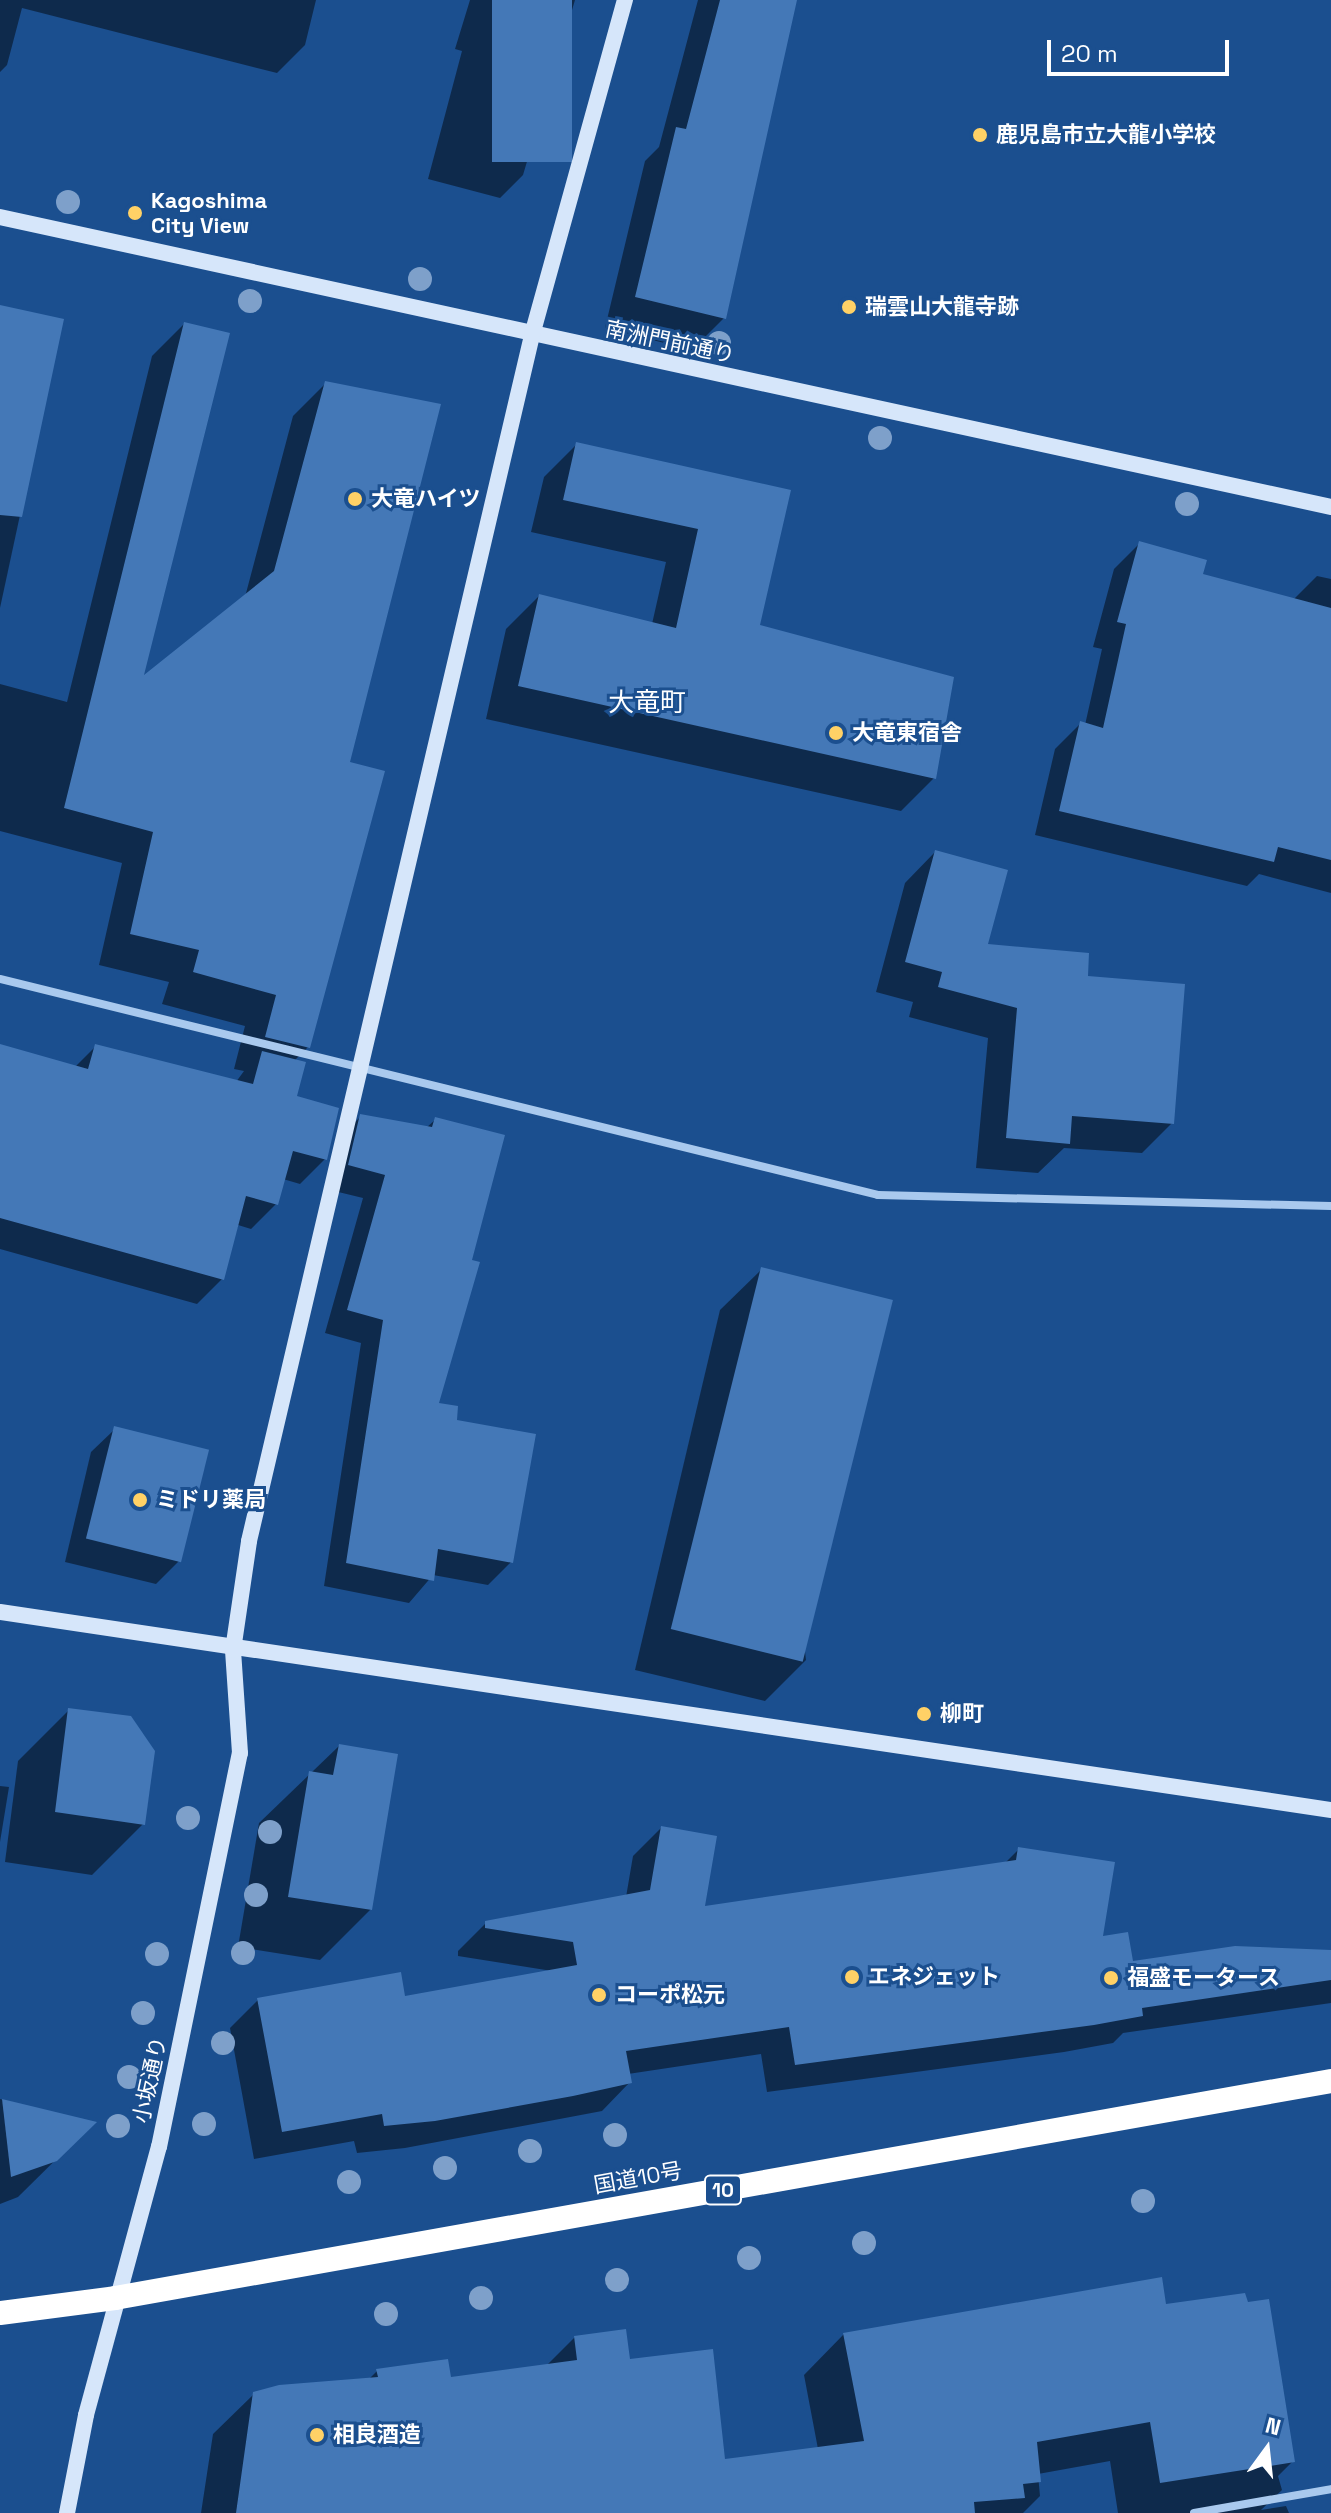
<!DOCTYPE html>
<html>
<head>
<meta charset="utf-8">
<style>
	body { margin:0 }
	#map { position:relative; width:1331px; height:2513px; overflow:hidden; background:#1b4f8f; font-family:"Space Grotesk","Noto Sans JP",sans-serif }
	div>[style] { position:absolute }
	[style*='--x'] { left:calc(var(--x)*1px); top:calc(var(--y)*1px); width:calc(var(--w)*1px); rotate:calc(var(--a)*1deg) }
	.shadow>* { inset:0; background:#0007 }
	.building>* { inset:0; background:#4478b7; transform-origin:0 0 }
	.street>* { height:8px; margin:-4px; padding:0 4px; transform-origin:4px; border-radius:4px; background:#a9c9ee }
	.secondary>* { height:16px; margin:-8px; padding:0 8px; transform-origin:8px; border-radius:8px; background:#d6e6fa }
	.highway>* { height:24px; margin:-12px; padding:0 12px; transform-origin:12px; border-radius:12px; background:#fff }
	.trees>* { width:24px; height:24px; margin:-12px; border-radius:50%; background:#7ea0ca }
	.dots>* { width:22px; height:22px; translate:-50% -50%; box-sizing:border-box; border:4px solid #1b4f8f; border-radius:50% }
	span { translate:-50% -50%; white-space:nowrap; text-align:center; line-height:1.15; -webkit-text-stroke:6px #1b4f8f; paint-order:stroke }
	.shield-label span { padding:2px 6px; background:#1b4f8f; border:2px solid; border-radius:6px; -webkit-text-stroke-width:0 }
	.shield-label { font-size:20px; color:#fff; font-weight:700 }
	.poi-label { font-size:22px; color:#fff; font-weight:700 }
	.left { translate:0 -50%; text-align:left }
	.street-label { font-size:22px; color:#fff }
	.quarter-label { font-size:26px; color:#fff }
	.north { position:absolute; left:1227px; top:2409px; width:80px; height:80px; -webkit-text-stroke:6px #1b4f8f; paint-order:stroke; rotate:15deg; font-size:22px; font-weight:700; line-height:32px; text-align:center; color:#fff }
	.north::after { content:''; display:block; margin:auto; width:28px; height:36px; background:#fff; clip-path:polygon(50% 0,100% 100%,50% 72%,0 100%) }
	.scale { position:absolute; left:1047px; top:40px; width:182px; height:36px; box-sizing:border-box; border:4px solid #fff; border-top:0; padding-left:10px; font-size:24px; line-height:28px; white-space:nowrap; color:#fff; -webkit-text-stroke:6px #1b4f8f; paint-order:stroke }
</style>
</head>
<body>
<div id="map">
	<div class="shadow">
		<div style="clip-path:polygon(0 0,316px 0,305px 45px,277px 73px,22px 8px,7px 65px,0 72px)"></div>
		<div style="clip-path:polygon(470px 0,575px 0,523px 175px,500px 198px,428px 179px,462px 51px,455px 49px)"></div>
		<div style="clip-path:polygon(698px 0,795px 0,724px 318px,692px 350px,605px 328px,645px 161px,659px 147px)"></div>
		<div style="clip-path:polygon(0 307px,62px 320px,0 608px)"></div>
		<div style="clip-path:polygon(184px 324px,141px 681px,245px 597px,293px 416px,325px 384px,348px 763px,308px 1047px,294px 1061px,295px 1098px,325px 1159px,300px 1184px,283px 1179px,276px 1204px,251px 1229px,238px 1225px,222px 1279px,197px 1304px,0 1249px,0 1046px,75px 1067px,96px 1046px,236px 1082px,244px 1071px,234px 1069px,245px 1026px,162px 1004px,169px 982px,99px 965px,122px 863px,0 831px,0 684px,67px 702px,152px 356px)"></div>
		<div style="clip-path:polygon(577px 444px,788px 491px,758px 627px,934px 778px,901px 811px,486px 719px,506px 629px,539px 596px,652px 624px,666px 562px,531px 532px,544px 477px)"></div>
		<div style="clip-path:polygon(1139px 544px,1201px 576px,1293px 600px,1317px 576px,1331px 579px,1331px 893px,1259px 874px,1247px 886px,1035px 835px,1055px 749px,1080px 724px,1085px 725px,1102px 649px,1093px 647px,1114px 569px)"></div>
		<div style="clip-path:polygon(935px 852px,985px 946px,1085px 977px,1172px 1123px,1142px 1153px,1064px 1148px,1038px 1173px,976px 1168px,988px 1038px,909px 1017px,913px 1002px,876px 992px,905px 883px)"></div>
		<div style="clip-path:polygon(361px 1116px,426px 1128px,436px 1119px,469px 1261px,437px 1404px,454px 1421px,511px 1562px,488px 1585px,433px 1575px,409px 1603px,324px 1586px,361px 1343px,325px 1333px,363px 1198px,326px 1189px,338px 1140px)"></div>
		<div style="clip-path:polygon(761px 1270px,806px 1660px,765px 1701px,635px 1670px,720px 1310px)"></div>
		<div style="clip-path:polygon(115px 1429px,180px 1560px,156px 1584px,65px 1562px,91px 1452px)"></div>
		<div style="clip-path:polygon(69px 1710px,143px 1824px,92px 1875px,5px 1862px,18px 1761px)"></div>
		<div style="clip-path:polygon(339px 1746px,371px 1909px,320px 1960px,238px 1947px,259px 1823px)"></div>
		<div style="clip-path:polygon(0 1786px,9px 1787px,0 1842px)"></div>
		<div style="clip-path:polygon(661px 1828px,702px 1908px,1004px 1864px,1019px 1849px,1100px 1939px,1132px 1963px,1331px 1952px,1331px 2003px,1123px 2033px,1113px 2043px,1064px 2052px,767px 2092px,761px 2054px,628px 2074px,630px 2082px,602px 2111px,405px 2148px,357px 2153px,354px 2141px,254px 2159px,230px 2028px,258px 2000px,404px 1998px,552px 1971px,458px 1956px,458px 1951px,486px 1923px,626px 1897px,633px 1856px)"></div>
		<div style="clip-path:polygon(0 2099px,93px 2123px,18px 2197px,0 2204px)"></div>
		<div style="clip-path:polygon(1164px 2306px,1293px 2461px,1278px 2476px,1282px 2490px,1261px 2510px,1286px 2506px,1289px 2513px,1118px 2513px,1110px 2461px,1038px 2474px,1040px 2496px,1023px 2513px,201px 2513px,213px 2434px,254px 2394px,368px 2380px,377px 2371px,449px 2379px,546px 2366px,575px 2337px,629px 2361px,724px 2461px,818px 2449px,804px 2375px,844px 2334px)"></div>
	</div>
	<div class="building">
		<div style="left:492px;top:0;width:80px;height:162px"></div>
		<div style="clip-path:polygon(720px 0,797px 0,726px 319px,635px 297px,676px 127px,686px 129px)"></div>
		<div style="clip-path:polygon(0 305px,64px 319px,22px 517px,0 515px)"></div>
		<div style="clip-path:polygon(184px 322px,230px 333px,144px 675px,274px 571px,325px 381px,441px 404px,350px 762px,385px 771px,310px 1048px,265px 1037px,276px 995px,193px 972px,199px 950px,130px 934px,153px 832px,64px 808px)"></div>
		<div style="clip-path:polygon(576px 442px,791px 490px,760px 625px,954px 677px,936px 779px,518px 686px,539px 594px,676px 628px,698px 529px,563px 500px)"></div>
		<div style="clip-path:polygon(1139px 541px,1207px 560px,1203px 574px,1331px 608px,1331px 860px,1278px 847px,1274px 862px,1059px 811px,1080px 721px,1103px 728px,1126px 624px,1117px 622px)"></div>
		<div style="clip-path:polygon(935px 850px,1008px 870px,988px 944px,1089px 953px,1088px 976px,1185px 984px,1174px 1124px,1072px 1116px,1070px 1144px,1006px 1138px,1017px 1008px,938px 987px,942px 972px,905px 962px)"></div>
		<div style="clip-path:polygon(0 1044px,88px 1069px,95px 1044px,253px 1084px,262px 1051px,306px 1062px,297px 1096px,339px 1108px,327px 1160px,293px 1151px,278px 1205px,246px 1196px,224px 1280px,0 1218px)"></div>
		<div style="clip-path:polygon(360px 1114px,432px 1127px,435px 1117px,505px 1135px,472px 1260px,480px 1262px,439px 1403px,458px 1406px,457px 1420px,536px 1434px,513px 1563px,438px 1549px,434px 1581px,346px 1563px,383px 1320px,347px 1310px,385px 1175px,348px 1165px)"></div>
		<div style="left:761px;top:1267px;width:136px;height:373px;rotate:14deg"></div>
		<div style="left:114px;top:1426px;width:98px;height:116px;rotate:14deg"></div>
		<div style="clip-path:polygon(68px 1708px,131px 1716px,155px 1751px,145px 1825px,55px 1812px)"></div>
		<div style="clip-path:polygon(339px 1744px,398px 1754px,372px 1910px,288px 1897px,309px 1771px,333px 1775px)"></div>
		<div style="clip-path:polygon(661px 1826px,717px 1836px,705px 1906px,1016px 1860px,1018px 1847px,1115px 1862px,1103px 1936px,1128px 1932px,1133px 1961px,1235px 1946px,1331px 1950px,1331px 1980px,1142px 2008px,1143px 2016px,1094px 2025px,795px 2065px,789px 2027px,626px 2051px,632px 2083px,573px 2096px,435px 2121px,384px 2126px,382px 2114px,282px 2132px,257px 1998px,401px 1972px,405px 1996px,577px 1965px,573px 1942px,485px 1928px,485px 1921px,650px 1890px)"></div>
		<div style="clip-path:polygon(2px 2099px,97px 2122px,57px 2161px,11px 2177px)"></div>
		<div style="clip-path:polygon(1162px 2277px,1166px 2304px,1245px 2293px,1248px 2302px,1269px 2299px,1295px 2462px,1160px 2483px,1150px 2422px,1037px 2442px,1041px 2482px,1023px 2484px,1025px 2498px,974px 2502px,975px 2513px,236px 2513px,253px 2392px,279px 2385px,378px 2377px,376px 2369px,448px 2359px,451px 2377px,577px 2360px,574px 2336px,626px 2329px,630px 2359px,713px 2349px,725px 2459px,864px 2441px,843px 2333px)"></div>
	</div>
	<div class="street">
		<div style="--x:0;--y:979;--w:904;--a:13.82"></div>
		<div style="--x:878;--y:1195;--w:453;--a:1.4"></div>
		<div style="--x:1194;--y:2513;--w:139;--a:-9.9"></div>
	</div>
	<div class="secondary">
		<div style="--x:0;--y:217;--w:1362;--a:12.29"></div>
		<div style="--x:0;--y:1612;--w:1346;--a:8.46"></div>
		<div style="--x:67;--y:2513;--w:100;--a:-79"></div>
		<div style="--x:86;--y:2415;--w:278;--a:-74.8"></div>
		<div style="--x:159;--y:2147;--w:402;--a:-78.4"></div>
		<div style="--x:240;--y:1753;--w:103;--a:-93.9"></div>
		<div style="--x:233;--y:1650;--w:110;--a:-81.6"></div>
		<div style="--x:249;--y:1541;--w:1239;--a:-76.79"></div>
		<div style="--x:532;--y:335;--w:348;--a:-74.5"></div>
	</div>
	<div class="highway">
		<div style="--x:0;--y:2313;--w:116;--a:-7.4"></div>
		<div style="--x:115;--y:2298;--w:1235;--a:-10.12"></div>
	</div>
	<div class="trees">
		<div style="left:68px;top:202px"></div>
		<div style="left:420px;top:279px"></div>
		<div style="left:250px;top:301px"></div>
		<div style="left:719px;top:343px"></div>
		<div style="left:880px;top:438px"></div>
		<div style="left:1187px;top:504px"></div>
		<div style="left:188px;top:1818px"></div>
		<div style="left:270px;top:1832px"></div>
		<div style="left:256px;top:1895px"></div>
		<div style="left:243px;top:1953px"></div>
		<div style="left:157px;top:1954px"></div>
		<div style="left:143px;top:2013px"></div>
		<div style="left:223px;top:2043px"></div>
		<div style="left:129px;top:2077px"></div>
		<div style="left:204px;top:2124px"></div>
		<div style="left:118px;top:2126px"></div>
		<div style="left:615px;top:2135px"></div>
		<div style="left:530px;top:2151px"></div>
		<div style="left:445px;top:2168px"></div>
		<div style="left:349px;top:2182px"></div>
		<div style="left:1143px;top:2201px"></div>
		<div style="left:864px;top:2243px"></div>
		<div style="left:749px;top:2258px"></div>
		<div style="left:617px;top:2280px"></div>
		<div style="left:481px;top:2298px"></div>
		<div style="left:386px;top:2314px"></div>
	</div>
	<div class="dots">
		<div style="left:980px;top:135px;background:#ffd166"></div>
		<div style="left:135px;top:213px;background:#ffd166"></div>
		<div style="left:849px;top:307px;background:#ffd166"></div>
		<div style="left:355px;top:499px;background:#ffd166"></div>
		<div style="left:836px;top:733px;background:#ffd166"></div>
		<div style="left:140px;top:1500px;background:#ffd166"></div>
		<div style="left:924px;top:1714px;background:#ffd166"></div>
		<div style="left:852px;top:1977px;background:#ffd166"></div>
		<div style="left:1111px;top:1978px;background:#ffd166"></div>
		<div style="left:599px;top:1995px;background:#ffd166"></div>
		<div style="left:317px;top:2435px;background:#ffd166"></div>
	</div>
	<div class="shield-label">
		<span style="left:723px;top:2190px">10</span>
	</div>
	<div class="poi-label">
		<span class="left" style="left:996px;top:135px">鹿児島市立大龍小学校</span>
		<span class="left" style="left:151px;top:213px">Kagoshima<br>City View</span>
		<span class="left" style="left:865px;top:307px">瑞雲山大龍寺跡</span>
		<span class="left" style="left:371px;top:499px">大竜ハイツ</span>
		<span class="left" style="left:852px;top:733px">大竜東宿舎</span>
		<span class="left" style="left:156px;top:1500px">ミドリ薬局</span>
		<span class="left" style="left:940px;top:1714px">柳町</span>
		<span class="left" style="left:868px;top:1977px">エネジェット</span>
		<span class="left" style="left:1127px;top:1978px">福盛モータース</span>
		<span class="left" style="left:615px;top:1995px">コーポ松元</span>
		<span class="left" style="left:333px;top:2435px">相良酒造</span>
	</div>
	<div class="street-label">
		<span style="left:670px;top:342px;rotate:12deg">南洲門前通り</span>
		<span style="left:150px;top:2080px;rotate:-78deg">小坂通り</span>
		<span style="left:638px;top:2178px;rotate:-10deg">国道10号</span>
	</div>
	<div class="quarter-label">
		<span style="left:647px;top:703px">大竜町</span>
	</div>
	<div class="north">N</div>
	<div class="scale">20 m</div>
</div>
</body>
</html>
